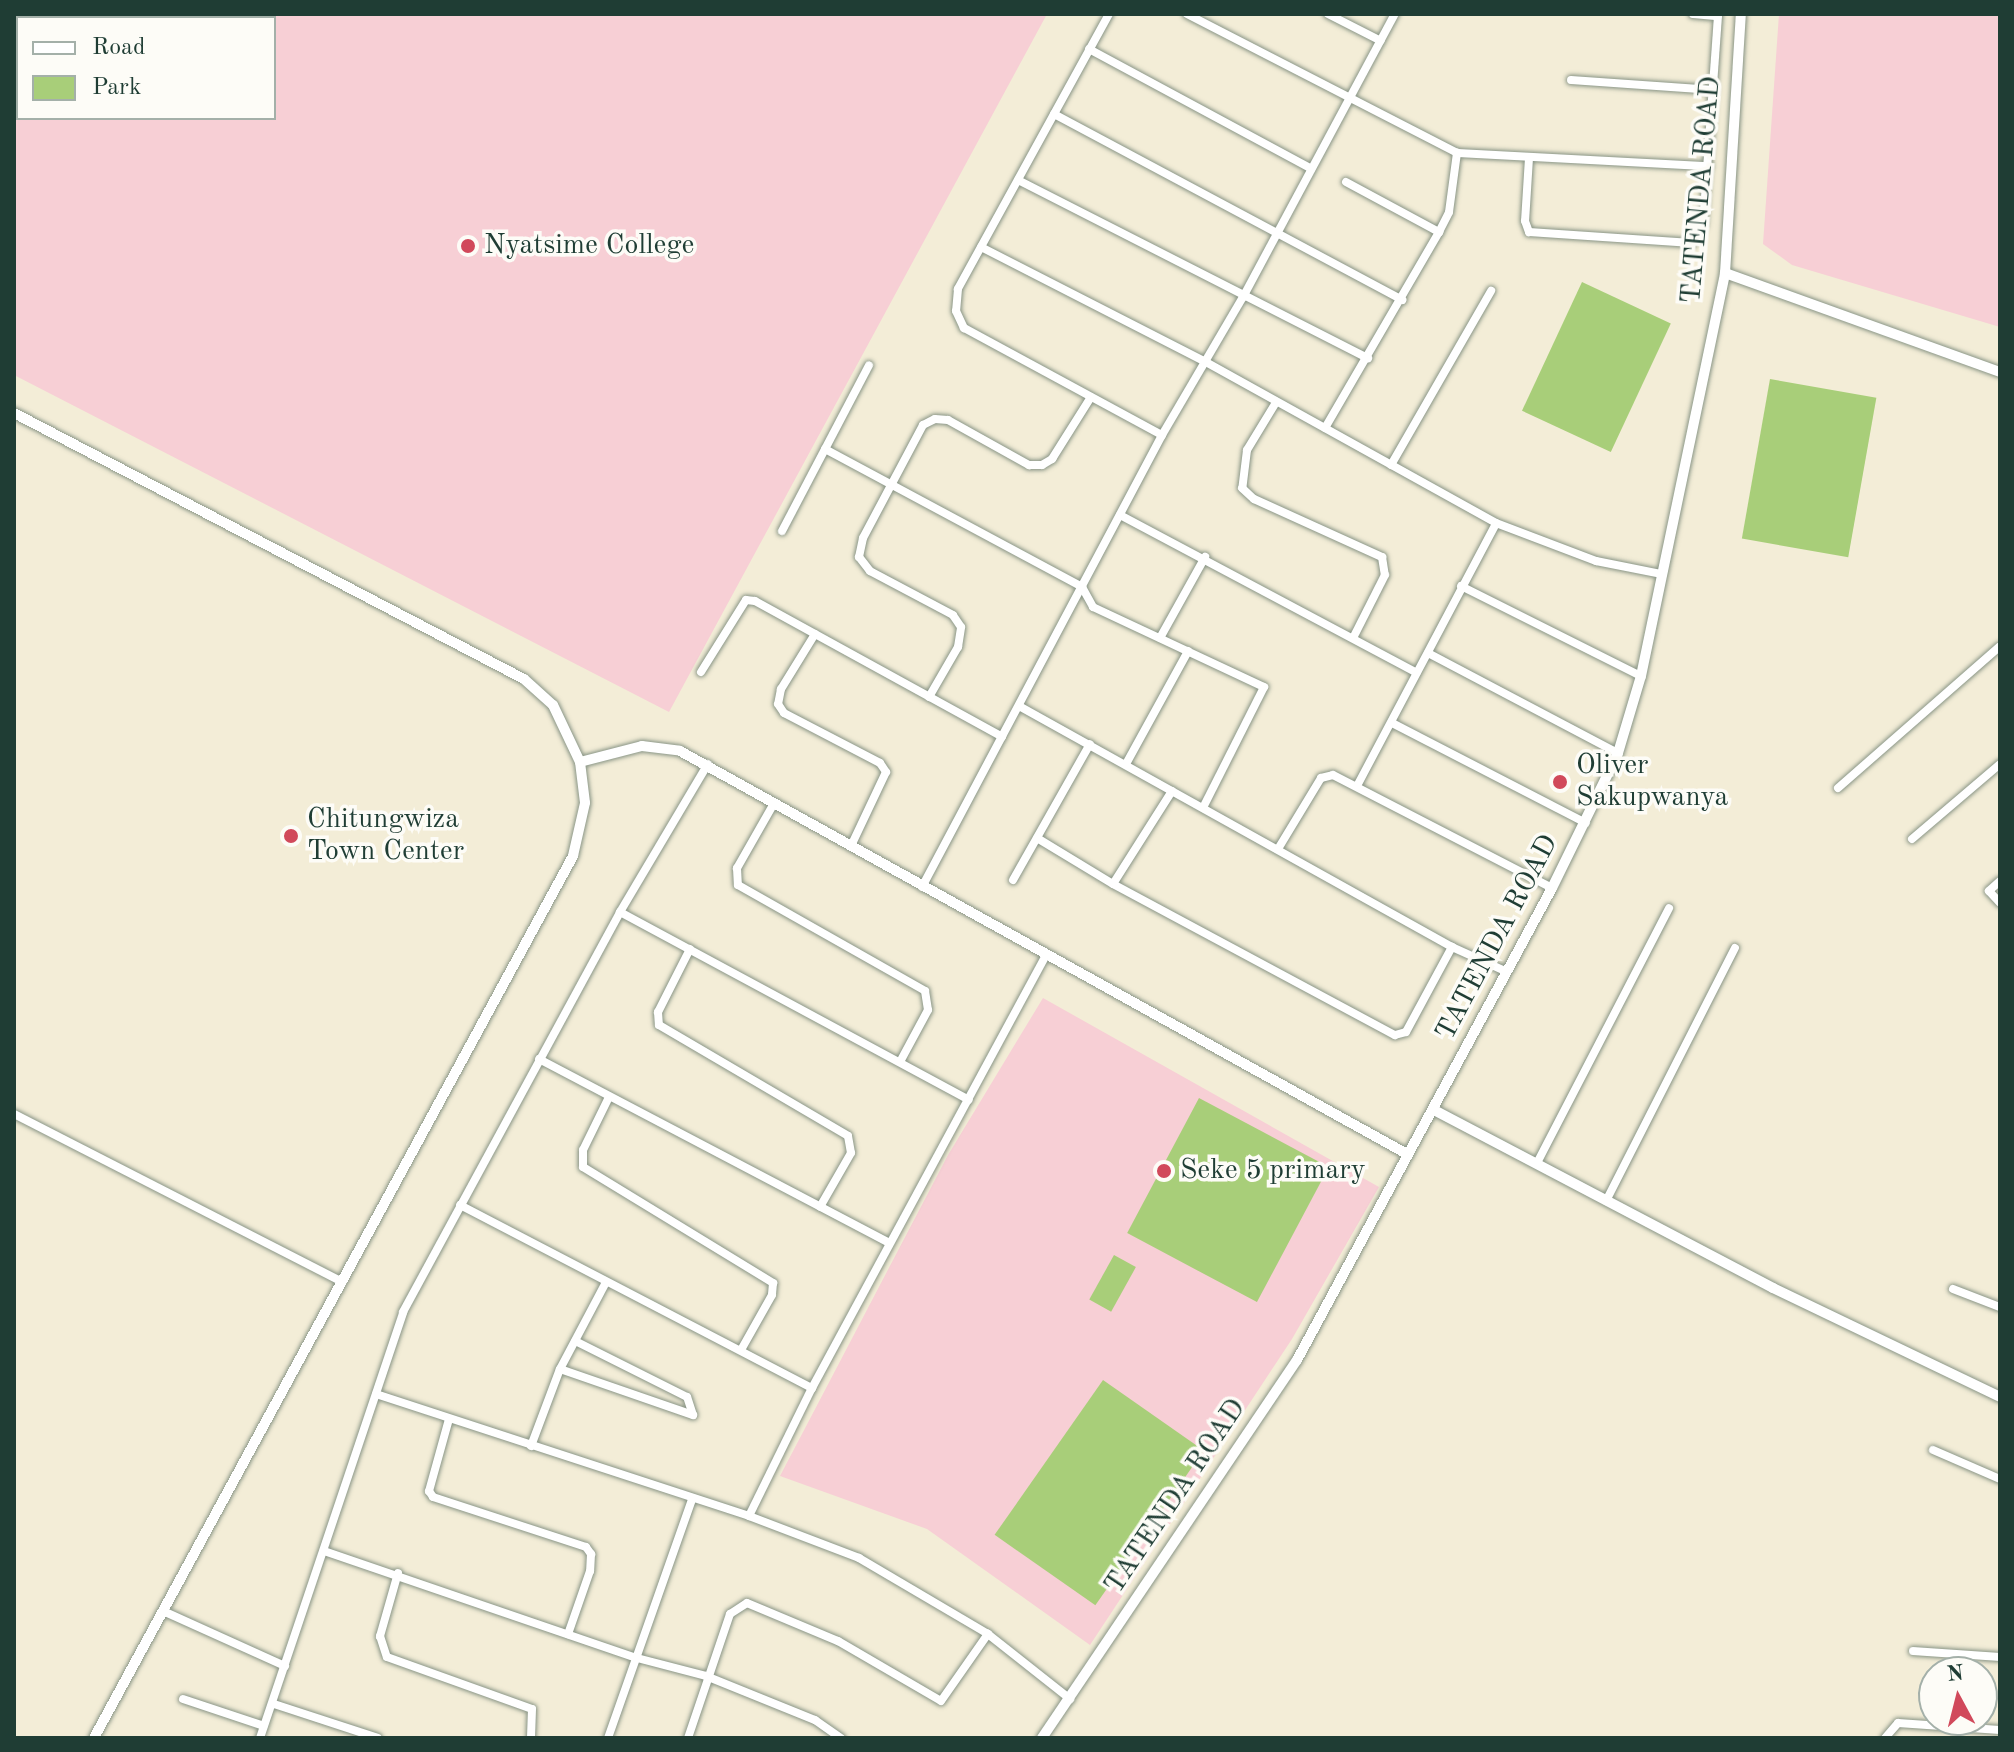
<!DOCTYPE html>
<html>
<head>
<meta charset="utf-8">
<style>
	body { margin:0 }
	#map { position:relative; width:2014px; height:1752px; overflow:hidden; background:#f3edd7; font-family:"Old Standard TT",serif }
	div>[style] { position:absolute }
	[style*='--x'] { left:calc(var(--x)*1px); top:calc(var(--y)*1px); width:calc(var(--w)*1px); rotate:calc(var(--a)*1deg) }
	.built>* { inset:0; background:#f7cfd5 }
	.green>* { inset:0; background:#a8ce79; transform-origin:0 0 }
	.roads { filter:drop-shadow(0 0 2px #899586) drop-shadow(0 0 2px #899586) }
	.minor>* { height:8px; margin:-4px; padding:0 4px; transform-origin:4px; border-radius:4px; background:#fff }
	.tertiary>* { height:10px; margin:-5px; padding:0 5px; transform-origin:5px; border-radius:5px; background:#fff }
	.dots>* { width:22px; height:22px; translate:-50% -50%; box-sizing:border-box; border:4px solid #fdfcf7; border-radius:50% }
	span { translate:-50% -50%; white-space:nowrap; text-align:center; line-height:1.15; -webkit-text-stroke:7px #fdfcf7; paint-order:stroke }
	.street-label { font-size:28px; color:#1f3d34 }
	.poi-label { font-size:28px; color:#1f3d34 }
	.left { translate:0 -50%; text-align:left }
	.frame { position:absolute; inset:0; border:16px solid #1f3d34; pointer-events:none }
	.legend { position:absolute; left:16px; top:16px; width:260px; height:104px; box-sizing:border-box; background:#fdfcf7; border:2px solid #a4b0a9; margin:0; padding:10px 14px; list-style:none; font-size:24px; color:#1f3d34 }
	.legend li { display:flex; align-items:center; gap:16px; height:40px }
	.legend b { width:40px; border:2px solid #a4b0a9 }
	.north { position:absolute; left:1918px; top:1656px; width:80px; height:80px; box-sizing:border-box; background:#fdfcf7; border:2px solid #a4b0a9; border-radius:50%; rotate:353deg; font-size:22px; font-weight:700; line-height:32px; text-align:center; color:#1f3d34 }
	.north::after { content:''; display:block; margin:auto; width:28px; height:36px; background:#d1495b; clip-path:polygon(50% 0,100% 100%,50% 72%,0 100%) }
</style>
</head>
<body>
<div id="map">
	<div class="built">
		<div style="clip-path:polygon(evenodd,14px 14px,1047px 14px,669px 712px,14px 375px,14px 14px,18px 18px,274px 18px,274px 118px,18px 118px,18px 18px)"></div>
		<div style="clip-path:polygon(1779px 14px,2000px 14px,2000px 327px,1792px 265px,1763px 244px)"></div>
		<div style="clip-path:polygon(1043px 998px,1379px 1187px,1292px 1339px,1090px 1645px,927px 1529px,780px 1476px,948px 1155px)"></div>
	</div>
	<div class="green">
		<div style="left:1582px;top:282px;width:98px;height:142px;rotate:25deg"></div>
		<div style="left:1770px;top:379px;width:108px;height:162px;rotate:10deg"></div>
		<div style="left:1199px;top:1098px;width:147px;height:153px;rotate:28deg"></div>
		<div style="left:1114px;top:1255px;width:25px;height:51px;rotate:29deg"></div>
		<div style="left:1103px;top:1380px;width:123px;height:189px;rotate:35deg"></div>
	</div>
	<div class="roads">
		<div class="minor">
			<div style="--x:1109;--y:14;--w:314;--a:118.8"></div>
			<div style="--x:958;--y:289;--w:22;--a:95"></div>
			<div style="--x:956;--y:311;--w:19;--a:65"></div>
			<div style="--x:964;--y:328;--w:225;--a:28.4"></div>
			<div style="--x:1187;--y:14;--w:304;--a:27.2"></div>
			<div style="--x:1457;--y:153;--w:252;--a:3"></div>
			<div style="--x:1328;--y:14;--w:59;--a:27"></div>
			<div style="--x:1693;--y:14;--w:25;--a:5"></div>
			<div style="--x:1089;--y:49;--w:251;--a:28.3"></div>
			<div style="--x:1571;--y:80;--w:143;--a:4"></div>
			<div style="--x:1054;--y:114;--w:395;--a:28.1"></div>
			<div style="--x:1529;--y:158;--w:63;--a:93.6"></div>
			<div style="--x:1525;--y:221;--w:12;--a:70"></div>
			<div style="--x:1529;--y:232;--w:163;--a:3.9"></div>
			<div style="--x:1692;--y:243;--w:21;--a:-59"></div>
			<div style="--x:1703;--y:225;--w:212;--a:-85.9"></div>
			<div style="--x:1018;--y:180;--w:393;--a:27"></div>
			<div style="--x:1346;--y:182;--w:106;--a:28.3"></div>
			<div style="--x:981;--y:247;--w:250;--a:27.1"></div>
			<div style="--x:1204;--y:361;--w:334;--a:29"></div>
			<div style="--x:1496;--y:523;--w:107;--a:20.8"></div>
			<div style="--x:1596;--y:561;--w:66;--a:11.3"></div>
			<div style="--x:1275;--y:404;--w:54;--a:121.3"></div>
			<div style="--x:1247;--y:450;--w:38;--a:97"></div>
			<div style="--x:1242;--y:488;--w:16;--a:43"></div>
			<div style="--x:1254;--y:499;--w:141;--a:24.4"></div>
			<div style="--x:1382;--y:557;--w:18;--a:81"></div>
			<div style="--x:1385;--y:575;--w:68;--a:116.9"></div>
			<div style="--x:1325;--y:428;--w:227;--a:-59.8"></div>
			<div style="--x:1439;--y:232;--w:22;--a:-63"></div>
			<div style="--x:1449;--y:212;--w:60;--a:-82.3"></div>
			<div style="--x:825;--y:449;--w:292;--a:28.2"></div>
			<div style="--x:1082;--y:587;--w:23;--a:61"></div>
			<div style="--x:1093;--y:607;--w:189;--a:25.1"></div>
			<div style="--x:1264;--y:687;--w:133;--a:116.8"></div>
			<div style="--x:1391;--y:465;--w:201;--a:-60.1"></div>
			<div style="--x:1120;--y:515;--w:336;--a:28"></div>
			<div style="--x:782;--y:531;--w:187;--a:-62.3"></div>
			<div style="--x:1461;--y:586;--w:201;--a:26.6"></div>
			<div style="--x:815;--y:634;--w:65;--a:121.7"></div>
			<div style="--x:781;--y:689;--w:15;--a:101"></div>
			<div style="--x:778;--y:704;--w:11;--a:56"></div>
			<div style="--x:784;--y:713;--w:108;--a:27.5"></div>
			<div style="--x:880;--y:763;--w:11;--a:56"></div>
			<div style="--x:886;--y:772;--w:82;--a:115.3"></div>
			<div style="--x:1160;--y:638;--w:93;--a:-60.9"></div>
			<div style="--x:1428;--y:653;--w:215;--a:27.8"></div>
			<div style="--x:701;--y:672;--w:85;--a:-58"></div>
			<div style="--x:746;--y:600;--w:9;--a:6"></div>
			<div style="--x:755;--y:601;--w:282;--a:28.8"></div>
			<div style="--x:929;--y:697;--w:58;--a:-59.9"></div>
			<div style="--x:958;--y:647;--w:20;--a:-81"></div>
			<div style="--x:961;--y:627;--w:14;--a:-124"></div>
			<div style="--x:953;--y:615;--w:94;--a:-152.1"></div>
			<div style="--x:870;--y:571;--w:18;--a:-128"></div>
			<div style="--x:859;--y:557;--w:19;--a:-78"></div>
			<div style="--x:863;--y:538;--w:128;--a:-62"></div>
			<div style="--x:923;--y:425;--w:13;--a:-27"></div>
			<div style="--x:935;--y:419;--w:13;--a:4"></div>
			<div style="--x:948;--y:420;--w:93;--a:29.1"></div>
			<div style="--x:1029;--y:465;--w:13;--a:0"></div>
			<div style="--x:1042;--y:465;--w:12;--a:-31"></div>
			<div style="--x:1052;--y:459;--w:73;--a:-57.8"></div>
			<div style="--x:1019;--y:706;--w:496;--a:29.1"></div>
			<div style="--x:1452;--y:947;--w:60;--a:24.4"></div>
			<div style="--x:1392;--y:723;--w:218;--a:27.3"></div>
			<div style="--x:1126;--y:764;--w:129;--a:-61.2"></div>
			<div style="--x:1357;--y:786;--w:297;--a:-62.1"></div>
			<div style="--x:1838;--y:788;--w:215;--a:-41.2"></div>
			<div style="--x:1172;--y:791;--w:110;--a:122.4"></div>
			<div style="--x:1113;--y:884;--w:320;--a:28.2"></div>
			<div style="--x:1395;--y:1035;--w:11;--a:-15"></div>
			<div style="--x:1406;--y:1032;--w:97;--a:-61.6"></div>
			<div style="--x:773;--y:805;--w:73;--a:119.7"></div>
			<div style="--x:737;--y:868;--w:17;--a:87"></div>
			<div style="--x:738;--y:885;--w:215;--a:29.5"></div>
			<div style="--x:925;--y:991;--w:19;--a:81"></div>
			<div style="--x:928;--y:1010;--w:59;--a:118.3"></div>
			<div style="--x:1037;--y:838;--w:89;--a:31.2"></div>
			<div style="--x:1912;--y:839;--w:116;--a:-40.4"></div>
			<div style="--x:1278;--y:849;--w:83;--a:-58.8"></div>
			<div style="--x:1321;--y:778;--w:12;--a:-14"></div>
			<div style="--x:1333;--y:775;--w:246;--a:27.3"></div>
			<div style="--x:1013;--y:880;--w:156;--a:-60.5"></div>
			<div style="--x:2000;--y:881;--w:15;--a:138"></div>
			<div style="--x:1989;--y:891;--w:16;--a:47"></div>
			<div style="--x:922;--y:887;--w:512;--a:-62.03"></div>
			<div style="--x:1162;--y:435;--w:160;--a:-59.6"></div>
			<div style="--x:1243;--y:297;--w:321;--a:-61.8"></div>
			<div style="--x:620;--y:912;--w:396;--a:28.3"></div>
			<div style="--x:690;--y:949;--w:71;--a:116.9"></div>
			<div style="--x:658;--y:1012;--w:13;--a:86"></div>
			<div style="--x:659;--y:1025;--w:219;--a:30.4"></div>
			<div style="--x:848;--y:1136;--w:17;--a:80"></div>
			<div style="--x:851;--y:1153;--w:62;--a:119.9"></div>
			<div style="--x:539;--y:1059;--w:395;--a:27.7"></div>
			<div style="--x:609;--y:1097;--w:59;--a:116.1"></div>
			<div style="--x:583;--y:1150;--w:17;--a:90"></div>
			<div style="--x:583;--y:1167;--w:223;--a:31.4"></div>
			<div style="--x:773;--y:1283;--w:12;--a:95"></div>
			<div style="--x:772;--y:1295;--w:63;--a:119.4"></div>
			<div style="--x:14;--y:1114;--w:369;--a:27.1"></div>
			<div style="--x:1537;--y:1163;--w:287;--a:-62.6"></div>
			<div style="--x:1606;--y:1201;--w:284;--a:-63"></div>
			<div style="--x:460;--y:1205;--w:397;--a:27.5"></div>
			<div style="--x:1953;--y:1289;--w:50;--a:21"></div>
			<div style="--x:560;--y:1369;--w:141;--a:19.1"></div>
			<div style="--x:693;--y:1415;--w:19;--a:-108"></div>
			<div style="--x:687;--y:1397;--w:125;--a:-153.4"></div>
			<div style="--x:376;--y:1394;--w:392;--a:18.1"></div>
			<div style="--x:749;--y:1516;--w:118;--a:20.9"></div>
			<div style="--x:859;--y:1558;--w:150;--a:30.5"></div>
			<div style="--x:988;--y:1634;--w:105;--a:38.4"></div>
			<div style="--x:449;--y:1419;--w:75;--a:105.5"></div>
			<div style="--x:429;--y:1491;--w:7;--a:56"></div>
			<div style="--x:433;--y:1497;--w:161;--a:18.1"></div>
			<div style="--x:586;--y:1547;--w:9;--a:54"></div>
			<div style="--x:591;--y:1554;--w:17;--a:93"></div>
			<div style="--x:590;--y:1571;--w:67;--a:109.2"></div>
			<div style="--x:531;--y:1446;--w:82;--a:-69.4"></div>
			<div style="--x:560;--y:1369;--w:98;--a:-62.1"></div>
			<div style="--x:1933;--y:1450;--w:73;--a:23.4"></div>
			<div style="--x:749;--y:1516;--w:143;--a:-63.8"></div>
			<div style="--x:812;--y:1388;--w:492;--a:-61.6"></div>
			<div style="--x:324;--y:1551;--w:331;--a:18.9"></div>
			<div style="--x:637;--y:1658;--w:71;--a:14.6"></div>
			<div style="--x:706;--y:1676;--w:118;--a:22"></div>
			<div style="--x:815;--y:1720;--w:32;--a:35"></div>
			<div style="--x:398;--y:1573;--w:66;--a:105.9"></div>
			<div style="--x:380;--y:1636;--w:22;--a:72"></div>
			<div style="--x:387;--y:1657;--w:154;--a:19.7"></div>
			<div style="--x:532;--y:1709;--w:29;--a:92"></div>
			<div style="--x:163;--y:1611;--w:134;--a:24.3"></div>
			<div style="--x:1913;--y:1651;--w:87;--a:3.9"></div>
			<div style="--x:183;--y:1699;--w:85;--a:18.4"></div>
			<div style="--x:274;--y:1704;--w:109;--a:18.1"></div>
			<div style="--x:260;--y:1738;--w:449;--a:-71.4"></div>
			<div style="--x:403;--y:1312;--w:455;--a:-61.5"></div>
			<div style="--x:620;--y:912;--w:172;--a:-59.3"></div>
			<div style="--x:608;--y:1738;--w:253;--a:-70.6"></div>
			<div style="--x:688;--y:1738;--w:131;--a:-71.3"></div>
			<div style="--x:730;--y:1614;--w:20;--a:-33"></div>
			<div style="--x:747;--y:1603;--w:99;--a:22.7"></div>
			<div style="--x:838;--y:1641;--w:119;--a:30.2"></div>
			<div style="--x:941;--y:1701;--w:82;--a:-55"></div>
			<div style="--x:1885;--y:1738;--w:20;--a:-49"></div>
			<div style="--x:1898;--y:1723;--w:102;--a:3.9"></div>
		</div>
		<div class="tertiary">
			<div style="--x:1725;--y:273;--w:292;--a:19.8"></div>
			<div style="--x:14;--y:413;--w:575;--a:27.55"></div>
			<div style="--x:524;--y:679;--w:39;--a:42"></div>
			<div style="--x:553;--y:705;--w:63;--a:64.7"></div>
			<div style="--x:580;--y:762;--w:41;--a:83"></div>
			<div style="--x:585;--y:803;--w:54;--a:102.8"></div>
			<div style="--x:573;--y:856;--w:1004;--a:118.51"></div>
			<div style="--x:580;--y:762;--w:64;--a:-14.5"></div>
			<div style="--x:642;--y:746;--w:38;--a:7"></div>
			<div style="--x:680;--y:751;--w:831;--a:29"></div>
			<div style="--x:1434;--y:1110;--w:383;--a:27.7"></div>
			<div style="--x:1773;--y:1288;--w:252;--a:25.6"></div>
			<div style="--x:1042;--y:1738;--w:456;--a:-56"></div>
			<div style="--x:1297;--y:1360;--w:536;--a:-61.62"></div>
			<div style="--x:1552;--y:888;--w:150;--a:-63.9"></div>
			<div style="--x:1618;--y:753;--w:80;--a:-73.4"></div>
			<div style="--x:1641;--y:676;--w:412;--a:-78.2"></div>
			<div style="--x:1725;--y:273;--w:259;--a:-86.5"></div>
		</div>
	</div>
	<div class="dots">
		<div style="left:468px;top:246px;background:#d1495b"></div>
		<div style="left:1560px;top:782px;background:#d1495b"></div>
		<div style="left:291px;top:836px;background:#d1495b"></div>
		<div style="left:1164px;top:1171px;background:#d1495b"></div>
	</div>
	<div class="street-label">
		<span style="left:1702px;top:190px;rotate:-85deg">TATENDA ROAD</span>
		<span style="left:1498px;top:938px;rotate:-62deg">TATENDA ROAD</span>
		<span style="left:1176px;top:1497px;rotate:-56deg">TATENDA ROAD</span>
	</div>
	<div class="poi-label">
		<span class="left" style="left:484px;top:246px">Nyatsime College</span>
		<span class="left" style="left:1576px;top:782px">Oliver<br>Sakupwanya</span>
		<span class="left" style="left:307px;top:836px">Chitungwiza<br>Town Center</span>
		<span class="left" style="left:1180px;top:1171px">Seke 5 primary</span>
	</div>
	<div class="frame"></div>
	<ul class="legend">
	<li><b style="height:10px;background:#fff"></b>Road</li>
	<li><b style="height:22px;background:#a8ce79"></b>Park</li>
	</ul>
	<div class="north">N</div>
</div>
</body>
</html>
